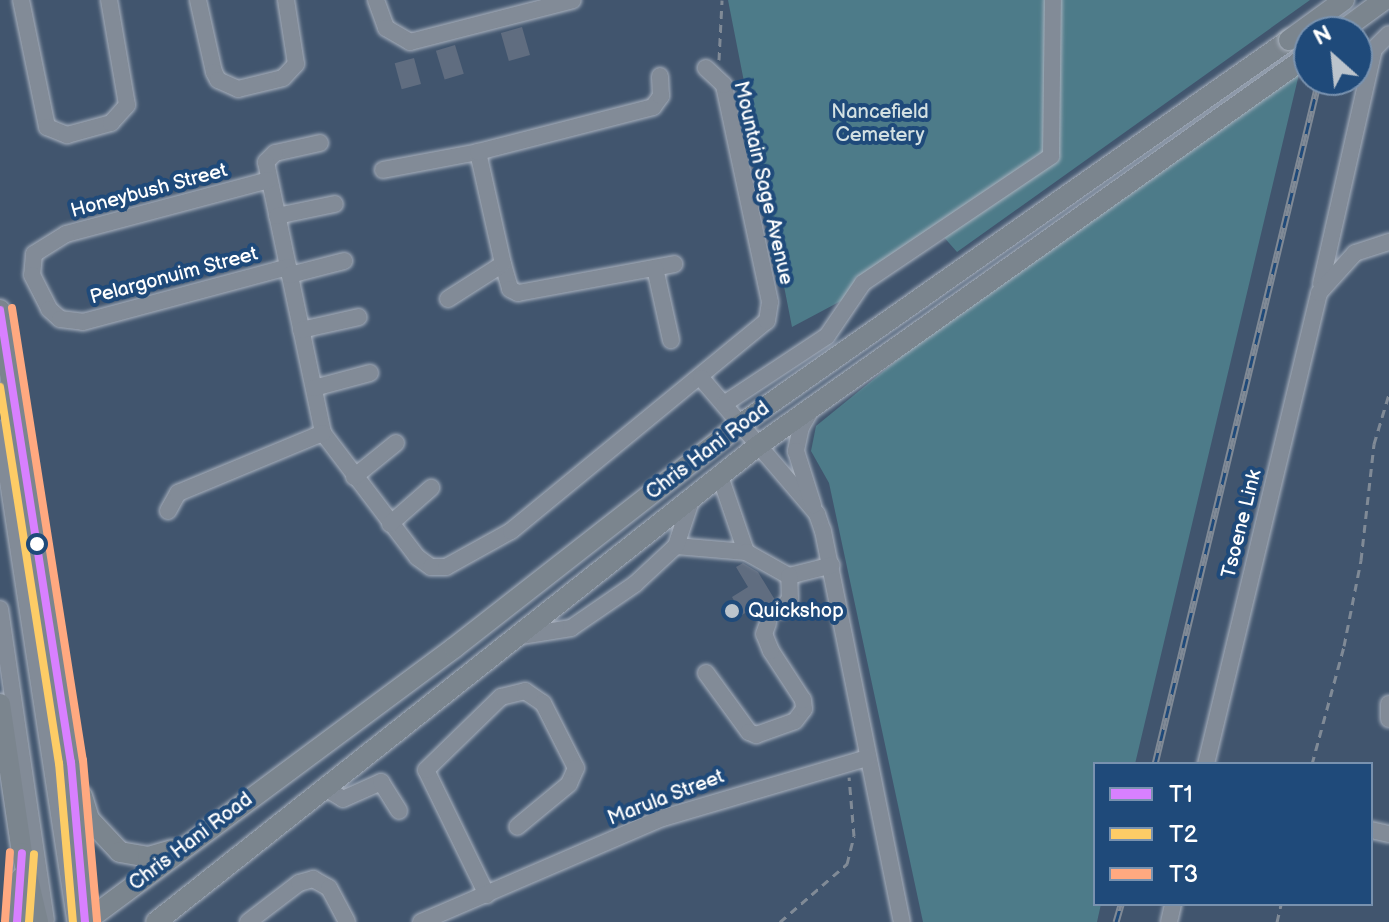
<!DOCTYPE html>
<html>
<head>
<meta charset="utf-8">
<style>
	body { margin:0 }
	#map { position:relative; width:1389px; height:922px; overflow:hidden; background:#41556e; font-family:"Balsamiq Sans",sans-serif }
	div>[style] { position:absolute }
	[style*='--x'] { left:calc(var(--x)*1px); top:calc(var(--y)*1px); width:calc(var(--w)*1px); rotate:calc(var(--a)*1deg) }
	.green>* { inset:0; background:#4d7b89 }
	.building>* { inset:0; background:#606d80; transform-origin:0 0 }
	.path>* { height:3px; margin-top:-1.5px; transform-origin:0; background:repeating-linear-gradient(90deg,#808a96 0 8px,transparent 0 14px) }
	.roads { filter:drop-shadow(0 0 2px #aab2be) drop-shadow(0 0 2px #aab2be) }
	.minor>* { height:16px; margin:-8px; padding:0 8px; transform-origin:8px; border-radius:8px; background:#828b97 }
	.major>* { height:20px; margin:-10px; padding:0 10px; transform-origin:10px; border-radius:10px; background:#7b858e }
	.rail>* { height:7px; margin-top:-3.5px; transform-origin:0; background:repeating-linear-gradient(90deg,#1f4a7a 0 12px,#808a96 0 24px); box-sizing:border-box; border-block:2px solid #808a96 }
	.bridges { filter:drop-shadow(0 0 2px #aab2be) drop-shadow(0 0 2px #aab2be) }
	.major-bridge>* { height:20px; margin:-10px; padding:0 10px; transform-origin:10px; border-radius:10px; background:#7b858e }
	.bus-1>* { height:8px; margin:-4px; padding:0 4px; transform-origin:4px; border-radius:4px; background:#d880ff }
	.bus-2>* { height:8px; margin:-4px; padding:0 4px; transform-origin:4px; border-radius:4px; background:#fdcc66 }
	.bus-3>* { height:8px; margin:-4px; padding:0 4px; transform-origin:4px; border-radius:4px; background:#ffa980 }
	.dots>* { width:22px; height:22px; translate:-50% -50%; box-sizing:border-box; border:4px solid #1f4a7a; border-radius:50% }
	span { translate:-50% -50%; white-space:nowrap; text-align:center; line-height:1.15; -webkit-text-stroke:8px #1f4a7a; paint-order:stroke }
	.park-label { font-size:20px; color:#d3e0e2 }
	.street-label { font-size:20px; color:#fff }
	.poi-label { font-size:20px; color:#fff }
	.left { translate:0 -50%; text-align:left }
	.legend { position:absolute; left:1093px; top:762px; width:280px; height:144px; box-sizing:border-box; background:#1f4a7a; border:2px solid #7992af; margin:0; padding:10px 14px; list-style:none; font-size:24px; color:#fff }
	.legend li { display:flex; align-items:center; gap:16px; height:40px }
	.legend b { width:40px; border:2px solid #7992af }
	.north { position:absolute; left:1293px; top:16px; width:80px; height:80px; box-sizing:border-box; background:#1f4a7a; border:2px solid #7992af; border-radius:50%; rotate:333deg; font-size:22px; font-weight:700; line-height:32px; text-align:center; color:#fff }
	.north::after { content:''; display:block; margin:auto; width:28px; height:36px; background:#bcc4cc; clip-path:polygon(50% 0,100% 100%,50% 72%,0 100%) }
</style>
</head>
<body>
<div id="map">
	<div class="green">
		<div style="clip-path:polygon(728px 0,1310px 0,957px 252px,942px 235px,871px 285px,792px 327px)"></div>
		<div style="clip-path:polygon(1299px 74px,1135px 764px,1095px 764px,1095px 904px,1101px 904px,1097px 922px,923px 922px,829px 483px,811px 451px,816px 426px,924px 338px)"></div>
	</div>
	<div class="building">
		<div style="left:522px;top:27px;width:29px;height:22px;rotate:74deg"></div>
		<div style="left:455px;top:45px;width:30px;height:20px;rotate:73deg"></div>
		<div style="left:414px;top:58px;width:27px;height:20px;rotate:75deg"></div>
		<div style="clip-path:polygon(743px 563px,758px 572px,775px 600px,770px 612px,763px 614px,758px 605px,742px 615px,732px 597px,748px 587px,736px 567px)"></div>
	</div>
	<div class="path">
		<div style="--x:719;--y:60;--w:60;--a:-87.1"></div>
		<div style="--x:1312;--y:764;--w:122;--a:-74.8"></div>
		<div style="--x:1344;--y:646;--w:88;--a:-78.8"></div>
		<div style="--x:1361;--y:560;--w:117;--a:-83.6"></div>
		<div style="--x:1374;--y:444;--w:52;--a:-73.3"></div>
		<div style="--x:780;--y:922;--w:89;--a:-40.9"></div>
		<div style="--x:847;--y:864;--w:29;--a:-76"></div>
		<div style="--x:854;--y:836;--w:59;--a:-94.8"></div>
		<div style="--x:1277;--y:922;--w:18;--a:-77"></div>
	</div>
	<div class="roads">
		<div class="minor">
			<div style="--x:21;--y:0;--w:130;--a:78.4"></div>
			<div style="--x:47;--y:127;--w:22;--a:22"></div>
			<div style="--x:67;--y:135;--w:46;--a:-15.3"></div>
			<div style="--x:111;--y:123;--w:24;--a:-48"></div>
			<div style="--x:127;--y:105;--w:107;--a:-99.7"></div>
			<div style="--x:198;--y:0;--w:74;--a:77.5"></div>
			<div style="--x:214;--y:72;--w:9;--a:63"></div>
			<div style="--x:218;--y:80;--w:22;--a:24"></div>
			<div style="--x:238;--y:89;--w:46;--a:-13.7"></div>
			<div style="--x:283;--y:78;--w:19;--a:-47"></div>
			<div style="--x:296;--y:64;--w:65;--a:-98.9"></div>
			<div style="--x:376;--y:0;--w:30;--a:70"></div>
			<div style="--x:386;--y:28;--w:28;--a:30"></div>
			<div style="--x:410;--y:42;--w:168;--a:-14.4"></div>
			<div style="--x:320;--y:143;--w:46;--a:167.5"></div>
			<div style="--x:275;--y:153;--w:13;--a:135"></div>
			<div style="--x:266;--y:162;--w:277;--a:78.1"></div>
			<div style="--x:323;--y:433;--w:156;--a:52.8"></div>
			<div style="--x:417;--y:557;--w:17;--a:36"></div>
			<div style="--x:431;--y:567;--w:15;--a:0"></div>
			<div style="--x:446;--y:567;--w:74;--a:-29"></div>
			<div style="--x:511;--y:531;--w:331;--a:-39.4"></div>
			<div style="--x:767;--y:321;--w:19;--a:-81"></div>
			<div style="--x:770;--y:302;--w:222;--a:-102"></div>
			<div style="--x:724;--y:85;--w:25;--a:-137"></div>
			<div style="--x:383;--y:170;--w:97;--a:-10.7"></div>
			<div style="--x:269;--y:180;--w:210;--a:165.1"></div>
			<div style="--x:66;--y:234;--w:38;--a:148"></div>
			<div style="--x:34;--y:254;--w:21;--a:95"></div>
			<div style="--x:32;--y:275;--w:38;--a:63"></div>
			<div style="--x:49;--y:309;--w:15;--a:42"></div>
			<div style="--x:60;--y:319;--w:23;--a:7"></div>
			<div style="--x:83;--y:322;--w:212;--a:-15"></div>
			<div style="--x:277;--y:216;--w:59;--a:-11.7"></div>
			<div style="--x:503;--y:264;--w:26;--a:74"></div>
			<div style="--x:510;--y:289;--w:9;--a:27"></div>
			<div style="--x:518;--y:293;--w:159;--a:-10.5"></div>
			<div style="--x:655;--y:268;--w:74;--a:77.5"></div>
			<div style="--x:290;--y:275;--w:56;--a:-14.5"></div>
			<div style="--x:1321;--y:284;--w:241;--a:-77.3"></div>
			<div style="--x:1374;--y:49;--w:21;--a:-45"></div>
			<div style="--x:448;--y:299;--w:65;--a:-32.5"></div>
			<div style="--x:503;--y:264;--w:115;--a:-102.6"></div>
			<div style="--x:478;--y:152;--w:181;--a:-14.4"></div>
			<div style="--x:653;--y:107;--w:14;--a:-54"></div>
			<div style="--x:661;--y:96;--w:20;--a:-93"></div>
			<div style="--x:301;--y:330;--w:59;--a:-12.6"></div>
			<div style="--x:701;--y:378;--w:179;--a:49.5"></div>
			<div style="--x:817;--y:514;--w:18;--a:71"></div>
			<div style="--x:823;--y:531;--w:399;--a:78.6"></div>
			<div style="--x:314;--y:388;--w:58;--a:-15"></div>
			<div style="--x:724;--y:404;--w:123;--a:-33.4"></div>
			<div style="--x:827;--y:336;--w:64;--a:-55.8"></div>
			<div style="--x:863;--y:283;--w:227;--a:-34"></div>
			<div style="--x:1051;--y:156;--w:156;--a:-89.3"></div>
			<div style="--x:811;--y:410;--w:20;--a:120"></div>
			<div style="--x:801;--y:427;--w:25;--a:102"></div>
			<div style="--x:796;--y:451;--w:57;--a:72.5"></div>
			<div style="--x:0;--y:429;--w:499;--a:81.3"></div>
			<div style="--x:720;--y:476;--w:80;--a:71.1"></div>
			<div style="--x:354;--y:477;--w:54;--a:-39"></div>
			<div style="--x:168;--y:511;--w:21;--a:-61"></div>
			<div style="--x:178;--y:493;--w:157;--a:-22.5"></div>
			<div style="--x:390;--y:524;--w:55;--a:-41.3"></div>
			<div style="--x:676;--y:546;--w:70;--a:4.9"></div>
			<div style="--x:746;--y:552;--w:49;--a:29.2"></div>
			<div style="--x:789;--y:576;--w:44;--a:-14.3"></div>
			<div style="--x:0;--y:609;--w:314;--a:81.6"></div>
			<div style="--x:781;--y:610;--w:14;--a:-51"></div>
			<div style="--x:790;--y:599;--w:23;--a:-92"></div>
			<div style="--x:515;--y:637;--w:57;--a:-9.1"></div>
			<div style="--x:571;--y:628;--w:78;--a:-34.5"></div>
			<div style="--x:635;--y:584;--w:56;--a:-42.8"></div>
			<div style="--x:676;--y:546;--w:51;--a:-71.6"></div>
			<div style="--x:706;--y:673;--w:73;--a:53.9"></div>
			<div style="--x:749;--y:732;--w:8;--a:23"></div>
			<div style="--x:756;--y:735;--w:41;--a:-19.7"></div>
			<div style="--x:795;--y:721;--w:15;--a:-53"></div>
			<div style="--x:804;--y:709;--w:9;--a:-96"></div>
			<div style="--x:803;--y:700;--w:59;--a:-123.1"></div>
			<div style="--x:771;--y:651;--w:18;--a:-112"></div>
			<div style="--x:764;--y:634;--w:12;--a:-70"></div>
			<div style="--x:1389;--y:704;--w:15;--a:90"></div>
			<div style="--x:1206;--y:764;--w:484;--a:-76.5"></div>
			<div style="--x:1319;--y:293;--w:54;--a:-48"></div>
			<div style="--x:1355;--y:253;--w:36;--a:-18"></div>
			<div style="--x:325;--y:788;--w:21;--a:31"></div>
			<div style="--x:343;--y:799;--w:42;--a:-24.1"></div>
			<div style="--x:381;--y:782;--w:34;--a:58"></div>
			<div style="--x:1371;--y:830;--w:18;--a:13"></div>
			<div style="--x:487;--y:895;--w:139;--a:-116"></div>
			<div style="--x:426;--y:770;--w:105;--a:-44.2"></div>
			<div style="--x:501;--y:697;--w:25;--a:-14"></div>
			<div style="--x:525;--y:691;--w:22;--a:34"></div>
			<div style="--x:543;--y:703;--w:73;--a:63.1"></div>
			<div style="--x:576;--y:768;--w:17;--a:114"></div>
			<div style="--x:569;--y:784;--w:67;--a:140.4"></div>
			<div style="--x:248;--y:922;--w:64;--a:-37.4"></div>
			<div style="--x:299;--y:883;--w:15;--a:-16"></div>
			<div style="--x:313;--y:879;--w:18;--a:29"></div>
			<div style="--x:329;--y:888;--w:38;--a:62"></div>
			<div style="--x:421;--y:922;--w:263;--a:-23.3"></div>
			<div style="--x:663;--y:818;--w:213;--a:-16.4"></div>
			<div style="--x:1169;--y:922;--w:18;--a:-77"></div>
		</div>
		<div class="major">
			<div style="--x:1340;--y:32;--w:54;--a:-36"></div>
			<div style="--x:0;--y:310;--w:458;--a:81.1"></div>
			<div style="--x:71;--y:762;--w:161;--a:85"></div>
			<div style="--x:0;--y:704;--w:151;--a:81.6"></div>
			<div style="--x:22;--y:853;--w:71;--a:76.9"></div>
			<div style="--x:82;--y:796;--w:24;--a:73"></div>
			<div style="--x:89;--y:819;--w:45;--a:46.8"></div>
			<div style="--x:120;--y:852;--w:28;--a:10"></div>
			<div style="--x:148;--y:857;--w:25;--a:-16"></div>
			<div style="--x:17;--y:922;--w:44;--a:-84.8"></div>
			<div style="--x:85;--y:922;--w:460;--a:-36.6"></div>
			<div style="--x:454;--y:648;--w:364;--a:-38"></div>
			<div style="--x:741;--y:424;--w:669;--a:-35.02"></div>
			<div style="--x:156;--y:922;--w:769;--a:-38.35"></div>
			<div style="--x:759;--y:445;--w:674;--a:-35.34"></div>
		</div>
	</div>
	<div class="rail">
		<div style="--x:1331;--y:32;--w:33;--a:-76"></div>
		<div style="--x:1155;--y:764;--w:703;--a:-76.52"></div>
		<div style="--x:1116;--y:922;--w:19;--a:-74"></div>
	</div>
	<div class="bridges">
		<div class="major-bridge">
			<div style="--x:1289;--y:40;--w:68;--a:-36"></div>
		</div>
	</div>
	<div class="bus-1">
		<div style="--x:0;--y:310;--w:458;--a:81.1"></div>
		<div style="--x:71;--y:762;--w:161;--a:85"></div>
		<div style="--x:17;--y:922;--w:69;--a:-85.9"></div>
	</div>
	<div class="bus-2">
		<div style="--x:0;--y:387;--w:381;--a:81.1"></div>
		<div style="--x:59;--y:763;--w:160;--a:85"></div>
		<div style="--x:29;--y:922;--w:68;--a:-85.8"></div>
	</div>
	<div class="bus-3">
		<div style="--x:12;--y:308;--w:458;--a:81.1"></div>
		<div style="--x:83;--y:760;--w:162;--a:85"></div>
		<div style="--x:5;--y:921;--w:69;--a:-85.9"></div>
	</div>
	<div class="dots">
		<div style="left:37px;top:544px;background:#fff"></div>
		<div style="left:732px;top:611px;background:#bcc4cc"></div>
	</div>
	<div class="park-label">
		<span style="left:880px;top:124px">Nancefield<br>Cemetery</span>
	</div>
	<div class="street-label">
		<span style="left:763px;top:183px;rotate:77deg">Mountain Sage Avenue</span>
		<span style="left:149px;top:191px;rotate:-15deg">Honeybush Street</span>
		<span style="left:174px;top:276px;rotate:-15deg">Pelargonuim Street</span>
		<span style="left:708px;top:451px;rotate:-37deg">Chris Hani Road</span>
		<span style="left:1242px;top:524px;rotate:-76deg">Tsoene Link</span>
		<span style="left:666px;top:798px;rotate:-21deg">Marula Street</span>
		<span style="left:191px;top:842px;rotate:-37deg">Chris Hani Road</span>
	</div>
	<div class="poi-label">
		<span class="left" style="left:748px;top:611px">Quickshop</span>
	</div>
	<ul class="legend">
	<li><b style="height:10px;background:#d880ff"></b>T1</li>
	<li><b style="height:10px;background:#fdcc66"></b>T2</li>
	<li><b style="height:10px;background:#ffa980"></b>T3</li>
	</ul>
	<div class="north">N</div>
</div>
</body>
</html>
